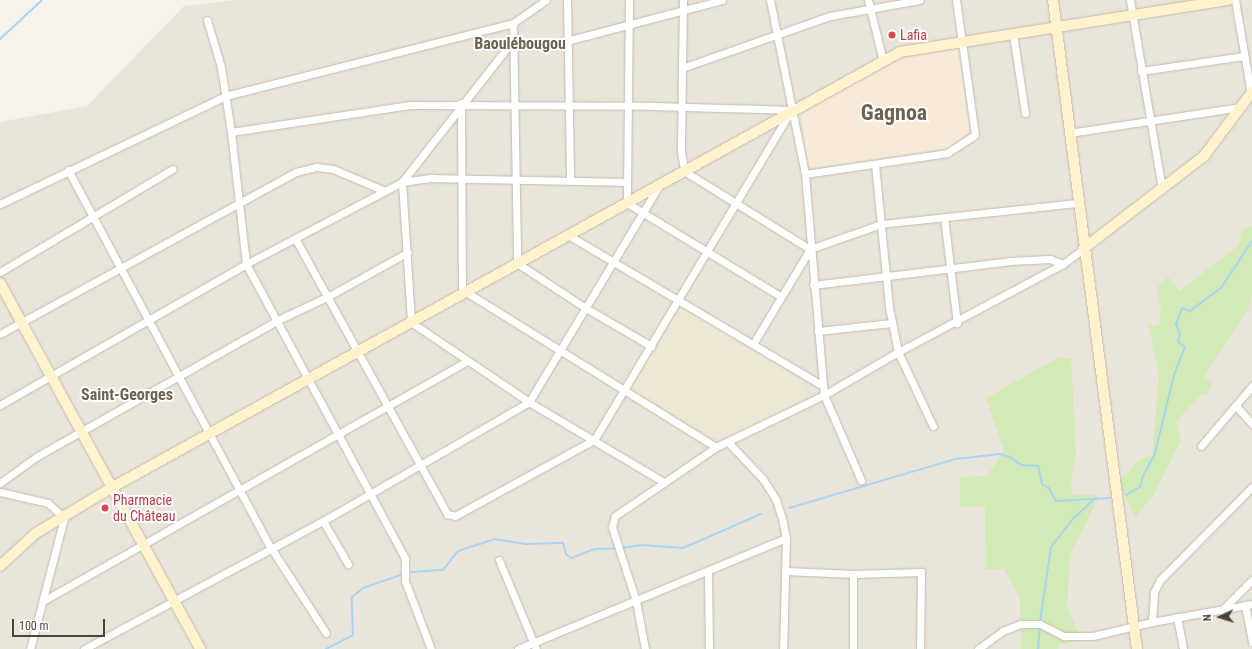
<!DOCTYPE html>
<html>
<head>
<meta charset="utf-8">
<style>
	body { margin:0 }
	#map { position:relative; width:1252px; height:649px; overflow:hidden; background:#f6f3ec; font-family:"Roboto Condensed",sans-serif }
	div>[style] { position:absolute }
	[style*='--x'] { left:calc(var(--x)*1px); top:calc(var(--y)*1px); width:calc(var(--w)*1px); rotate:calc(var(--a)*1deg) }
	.residential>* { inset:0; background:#eae5da }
	.commercial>* { inset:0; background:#f7ead8 }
	.education>* { inset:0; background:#efe8d6 }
	.green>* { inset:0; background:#d2eab5 }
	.stream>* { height:2px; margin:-1px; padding:0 1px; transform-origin:1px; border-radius:1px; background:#a9d4f2 }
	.roads { filter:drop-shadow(0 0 1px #c2bbae) drop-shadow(0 0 1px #c2bbae) }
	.street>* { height:7px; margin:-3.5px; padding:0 3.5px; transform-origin:3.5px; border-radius:3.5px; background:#fff }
	.secondary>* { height:10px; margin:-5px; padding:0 5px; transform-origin:5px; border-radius:5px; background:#fff3cd }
	.dots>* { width:11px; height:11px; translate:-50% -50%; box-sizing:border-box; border:2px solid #fff; border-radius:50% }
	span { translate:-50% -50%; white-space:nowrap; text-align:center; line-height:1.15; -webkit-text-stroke:4px #fff; paint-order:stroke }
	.health-label { font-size:14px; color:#be3a42 }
	.left { translate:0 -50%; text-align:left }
	.quarter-label { font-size:16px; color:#6e6250; font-weight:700 }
	.town-label { font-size:22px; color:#6e6250; font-weight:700 }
	.north { position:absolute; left:1200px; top:597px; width:40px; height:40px; -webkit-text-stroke:3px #fff; paint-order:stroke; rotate:266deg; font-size:11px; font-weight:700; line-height:16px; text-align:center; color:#4b4439 }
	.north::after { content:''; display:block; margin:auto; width:14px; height:18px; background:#4b4439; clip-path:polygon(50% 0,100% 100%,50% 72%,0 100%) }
	.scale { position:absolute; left:12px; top:619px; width:93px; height:18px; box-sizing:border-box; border:2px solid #4b4439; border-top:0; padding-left:5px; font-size:12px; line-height:14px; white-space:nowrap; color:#4b4439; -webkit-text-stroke:3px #fff; paint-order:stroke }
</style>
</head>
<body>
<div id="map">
	<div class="residential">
		<div style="clip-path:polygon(236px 0,1252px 0,1252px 649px,0 649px,0 122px,87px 106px,184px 6px)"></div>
	</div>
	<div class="commercial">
		<div style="clip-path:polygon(958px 49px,970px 132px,945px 149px,809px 168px,801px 112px,900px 58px)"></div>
	</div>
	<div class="education">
		<div style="clip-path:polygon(681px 307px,803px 381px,807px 397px,723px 443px,631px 389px)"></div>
	</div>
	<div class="green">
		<div style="clip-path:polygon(1252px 226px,1252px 297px,1248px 309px,1204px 377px,1213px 384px,1206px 396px,1202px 393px,1176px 422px,1181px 440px,1153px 496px,1135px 517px,1119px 483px,1137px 461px,1152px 456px,1159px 375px,1149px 326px,1159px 325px,1161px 308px,1157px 288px,1168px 277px,1180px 291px,1239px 245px,1242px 230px)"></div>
		<div style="clip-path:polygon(1059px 357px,1071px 359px,1076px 455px,1071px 480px,1072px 495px,1100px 495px,1070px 555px,1067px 607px,1082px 641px,1058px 644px,1058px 649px,1021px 649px,1020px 598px,1004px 569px,986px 569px,985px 507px,960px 506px,960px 477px,987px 476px,1004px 450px,986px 398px)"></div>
	</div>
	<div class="stream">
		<div style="--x:0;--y:39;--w:57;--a:-42.9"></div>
		<div style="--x:1126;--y:495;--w:16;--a:-30"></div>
		<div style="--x:1140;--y:487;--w:11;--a:-75"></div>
		<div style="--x:1143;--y:476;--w:26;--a:-62"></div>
		<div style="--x:1155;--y:453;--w:80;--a:-76.3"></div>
		<div style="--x:1174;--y:375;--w:30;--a:-69"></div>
		<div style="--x:1185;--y:347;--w:9;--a:-144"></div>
		<div style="--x:1178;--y:342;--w:8;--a:-76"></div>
		<div style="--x:1180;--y:334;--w:11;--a:-112"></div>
		<div style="--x:1176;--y:324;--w:17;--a:-69"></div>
		<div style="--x:1182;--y:308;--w:9;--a:21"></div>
		<div style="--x:1190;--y:311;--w:39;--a:-37"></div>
		<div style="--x:1221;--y:288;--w:56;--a:-56.6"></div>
		<div style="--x:789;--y:508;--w:174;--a:-16.4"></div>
		<div style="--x:956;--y:459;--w:44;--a:-6.5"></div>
		<div style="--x:1000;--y:454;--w:13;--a:18"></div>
		<div style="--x:1012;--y:458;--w:11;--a:38"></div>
		<div style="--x:1021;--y:465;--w:17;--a:3"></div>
		<div style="--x:1038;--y:466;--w:18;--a:77"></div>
		<div style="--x:1042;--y:484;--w:8;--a:30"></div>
		<div style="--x:1049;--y:488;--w:15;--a:62"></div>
		<div style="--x:1056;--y:501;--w:54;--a:-3.2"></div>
		<div style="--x:621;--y:548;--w:21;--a:-8"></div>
		<div style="--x:642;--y:545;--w:41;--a:4.2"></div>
		<div style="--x:683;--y:548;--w:85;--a:-23.6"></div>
		<div style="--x:412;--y:572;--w:31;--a:-4"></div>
		<div style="--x:443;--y:570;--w:24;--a:-52"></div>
		<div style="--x:458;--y:551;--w:38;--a:-18"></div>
		<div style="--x:494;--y:539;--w:32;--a:9"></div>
		<div style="--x:526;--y:544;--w:37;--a:-2"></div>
		<div style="--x:563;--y:543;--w:11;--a:75"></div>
		<div style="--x:566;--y:554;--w:6;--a:39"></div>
		<div style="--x:571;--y:558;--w:25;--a:-21"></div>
		<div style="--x:594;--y:549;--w:23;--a:-2"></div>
		<div style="--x:1040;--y:622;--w:76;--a:-81.7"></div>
		<div style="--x:1051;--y:547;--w:37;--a:-52"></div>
		<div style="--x:1074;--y:518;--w:26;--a:-43"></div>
		<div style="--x:326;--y:649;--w:30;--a:-27"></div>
		<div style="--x:353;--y:635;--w:38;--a:-92"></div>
		<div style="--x:352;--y:597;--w:14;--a:-39"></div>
		<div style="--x:363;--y:588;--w:40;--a:-18.9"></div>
		<div style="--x:1038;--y:649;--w:23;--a:-85"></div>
	</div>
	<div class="roads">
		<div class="street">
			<div style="--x:567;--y:0;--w:180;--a:89"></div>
			<div style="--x:629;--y:0;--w:203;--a:90.6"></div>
			<div style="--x:627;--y:203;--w:179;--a:31.3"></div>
			<div style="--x:683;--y:0;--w:151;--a:90.8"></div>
			<div style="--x:681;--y:151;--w:20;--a:81"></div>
			<div style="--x:684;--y:171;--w:148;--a:31.8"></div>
			<div style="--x:770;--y:0;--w:177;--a:78.6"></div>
			<div style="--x:805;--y:174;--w:222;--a:85.1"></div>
			<div style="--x:824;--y:395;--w:93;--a:66.5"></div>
			<div style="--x:868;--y:0;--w:63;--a:76.2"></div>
			<div style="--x:1130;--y:0;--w:192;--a:80.4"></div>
			<div style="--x:1235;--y:0;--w:95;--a:80.3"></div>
			<div style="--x:207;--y:20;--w:49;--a:73.4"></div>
			<div style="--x:221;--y:67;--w:66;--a:81.3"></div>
			<div style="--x:231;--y:132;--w:133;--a:83.5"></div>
			<div style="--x:246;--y:264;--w:334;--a:61.6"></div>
			<div style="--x:405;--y:558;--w:23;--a:90"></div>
			<div style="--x:405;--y:581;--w:73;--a:69.1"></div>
			<div style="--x:513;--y:23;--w:240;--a:89"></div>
			<div style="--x:517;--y:263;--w:80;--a:33.3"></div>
			<div style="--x:584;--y:307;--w:78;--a:30.2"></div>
			<div style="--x:1013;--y:34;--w:80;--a:81.4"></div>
			<div style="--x:514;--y:39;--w:182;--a:128.1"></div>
			<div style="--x:402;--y:182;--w:140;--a:86.3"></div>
			<div style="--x:411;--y:322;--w:143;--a:34.1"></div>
			<div style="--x:529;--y:402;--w:157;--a:30.7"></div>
			<div style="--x:570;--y:40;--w:157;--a:-14.7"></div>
			<div style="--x:682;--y:68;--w:157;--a:-19.4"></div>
			<div style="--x:830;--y:16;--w:91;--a:-10.1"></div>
			<div style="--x:1141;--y:71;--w:104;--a:-8.3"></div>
			<div style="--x:461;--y:103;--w:191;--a:89.7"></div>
			<div style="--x:231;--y:132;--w:181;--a:-8.6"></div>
			<div style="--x:410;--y:105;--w:243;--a:0.2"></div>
			<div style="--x:653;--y:106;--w:140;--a:1.6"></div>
			<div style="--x:1069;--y:133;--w:174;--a:-8.6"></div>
			<div style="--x:875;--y:164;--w:144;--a:84.4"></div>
			<div style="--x:889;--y:307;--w:46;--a:78.7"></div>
			<div style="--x:898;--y:352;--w:82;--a:64.7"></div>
			<div style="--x:68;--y:170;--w:429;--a:61.8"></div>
			<div style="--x:271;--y:548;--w:101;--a:57.1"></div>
			<div style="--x:805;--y:174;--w:144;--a:-8.4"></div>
			<div style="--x:947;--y:153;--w:33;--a:-33"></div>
			<div style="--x:975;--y:135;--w:136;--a:-98"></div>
			<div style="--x:0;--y:204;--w:250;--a:-25.6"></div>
			<div style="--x:225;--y:96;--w:297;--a:-14.2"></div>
			<div style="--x:513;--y:23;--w:40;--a:-34.9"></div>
			<div style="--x:944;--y:217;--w:107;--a:83"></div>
			<div style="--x:568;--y:235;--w:296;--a:30.6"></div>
			<div style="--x:296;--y:240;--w:313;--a:61.1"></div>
			<div style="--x:447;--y:514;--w:8;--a:14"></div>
			<div style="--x:455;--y:516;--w:158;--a:-28.7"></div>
			<div style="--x:594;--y:440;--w:381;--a:-59.1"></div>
			<div style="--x:0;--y:272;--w:201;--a:-30.8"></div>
			<div style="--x:813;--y:285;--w:198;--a:-6.9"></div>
			<div style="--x:1010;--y:261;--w:40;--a:-2.9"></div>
			<div style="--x:1050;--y:259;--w:14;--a:21"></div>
			<div style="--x:466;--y:292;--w:294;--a:31.8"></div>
			<div style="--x:818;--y:331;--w:74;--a:-6.2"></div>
			<div style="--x:0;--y:334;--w:337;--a:-28.7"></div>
			<div style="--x:296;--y:172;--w:21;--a:-14"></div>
			<div style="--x:316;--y:167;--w:17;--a:7"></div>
			<div style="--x:333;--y:169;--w:56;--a:22.9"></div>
			<div style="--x:753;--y:344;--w:111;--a:-59"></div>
			<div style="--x:810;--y:249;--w:75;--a:-19.4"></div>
			<div style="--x:881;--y:224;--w:198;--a:-6.1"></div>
			<div style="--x:0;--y:405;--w:284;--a:-29.8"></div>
			<div style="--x:246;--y:264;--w:176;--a:-27.7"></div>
			<div style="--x:402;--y:182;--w:30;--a:-8"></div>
			<div style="--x:432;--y:178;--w:193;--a:1.2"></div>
			<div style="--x:1236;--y:406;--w:24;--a:48"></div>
			<div style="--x:728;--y:442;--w:51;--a:46.6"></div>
			<div style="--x:763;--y:479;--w:25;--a:58"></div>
			<div style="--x:776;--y:500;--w:19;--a:72"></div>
			<div style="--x:782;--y:518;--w:20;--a:79"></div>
			<div style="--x:786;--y:538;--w:111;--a:91.5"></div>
			<div style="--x:1201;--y:446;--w:79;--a:-49.6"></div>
			<div style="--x:0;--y:483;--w:44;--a:-35.8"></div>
			<div style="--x:36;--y:457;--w:278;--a:-29.5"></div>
			<div style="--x:278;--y:320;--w:56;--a:-25.2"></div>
			<div style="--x:329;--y:296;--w:90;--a:-29.1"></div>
			<div style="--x:0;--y:492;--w:49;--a:12.9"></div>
			<div style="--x:48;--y:503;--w:22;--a:43"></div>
			<div style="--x:64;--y:518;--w:135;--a:104.5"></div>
			<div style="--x:323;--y:521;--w:50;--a:59.8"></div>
			<div style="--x:499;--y:560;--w:96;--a:67.4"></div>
			<div style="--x:786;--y:571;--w:67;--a:2.6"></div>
			<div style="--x:853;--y:574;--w:68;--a:-1.7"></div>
			<div style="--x:921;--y:572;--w:77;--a:90.7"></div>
			<div style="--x:708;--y:572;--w:77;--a:89.3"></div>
			<div style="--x:853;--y:574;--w:75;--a:90"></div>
			<div style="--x:43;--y:601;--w:488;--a:-29.5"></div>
			<div style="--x:1245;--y:605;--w:38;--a:79"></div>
			<div style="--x:1222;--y:610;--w:42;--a:-45"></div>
			<div style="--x:1177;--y:617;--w:33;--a:79"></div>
			<div style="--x:1152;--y:622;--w:30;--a:-86"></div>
			<div style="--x:1154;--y:592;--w:13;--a:-63"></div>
			<div style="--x:1160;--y:580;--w:131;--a:-45.3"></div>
			<div style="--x:84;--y:649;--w:271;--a:-28.2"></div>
			<div style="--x:323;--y:521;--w:238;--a:-30"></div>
			<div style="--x:529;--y:402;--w:252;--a:-59"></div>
			<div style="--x:518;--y:649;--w:290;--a:-22.5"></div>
			<div style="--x:645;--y:649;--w:49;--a:-100.6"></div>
			<div style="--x:636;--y:601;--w:78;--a:-108"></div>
			<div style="--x:612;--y:527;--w:11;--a:-75"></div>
			<div style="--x:615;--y:516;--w:122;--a:-34.3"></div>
			<div style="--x:716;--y:447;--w:120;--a:-25.7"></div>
			<div style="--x:824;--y:395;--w:86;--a:-30.2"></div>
			<div style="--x:898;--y:352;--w:187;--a:-28.1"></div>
			<div style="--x:1063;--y:264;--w:25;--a:-37"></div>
			<div style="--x:978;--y:649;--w:31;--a:-36"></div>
			<div style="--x:1003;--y:631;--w:18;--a:-22"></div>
			<div style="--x:1020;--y:624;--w:20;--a:0"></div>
			<div style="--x:1040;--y:624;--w:27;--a:27"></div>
			<div style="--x:1064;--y:636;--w:29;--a:0"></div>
			<div style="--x:1093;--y:636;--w:61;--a:-13.3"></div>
			<div style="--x:1152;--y:622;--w:102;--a:-10.2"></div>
		</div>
		<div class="secondary">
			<div style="--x:1053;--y:0;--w:654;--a:82.63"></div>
			<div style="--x:1083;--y:249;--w:153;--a:-37.5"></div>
			<div style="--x:1204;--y:156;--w:80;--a:-53.1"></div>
			<div style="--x:0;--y:283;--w:417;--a:61.3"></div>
			<div style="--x:0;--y:566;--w:49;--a:-42.5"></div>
			<div style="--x:36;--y:533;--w:87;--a:-31"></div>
			<div style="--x:111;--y:488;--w:901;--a:-28.92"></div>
			<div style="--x:900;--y:52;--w:333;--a:-9"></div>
		</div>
	</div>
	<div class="dots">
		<div style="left:892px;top:35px;background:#e0444e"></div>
		<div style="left:105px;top:508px;background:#e0444e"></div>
	</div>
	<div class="health-label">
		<span class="left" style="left:900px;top:35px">Lafia</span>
		<span class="left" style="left:113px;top:508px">Pharmacie<br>du Château</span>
	</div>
	<div class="quarter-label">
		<span style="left:520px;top:44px">Baoulébougou</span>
		<span style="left:127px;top:395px">Saint-Georges</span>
	</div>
	<div class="town-label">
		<span style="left:894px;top:113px">Gagnoa</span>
	</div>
	<div class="north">N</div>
	<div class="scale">100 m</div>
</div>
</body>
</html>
